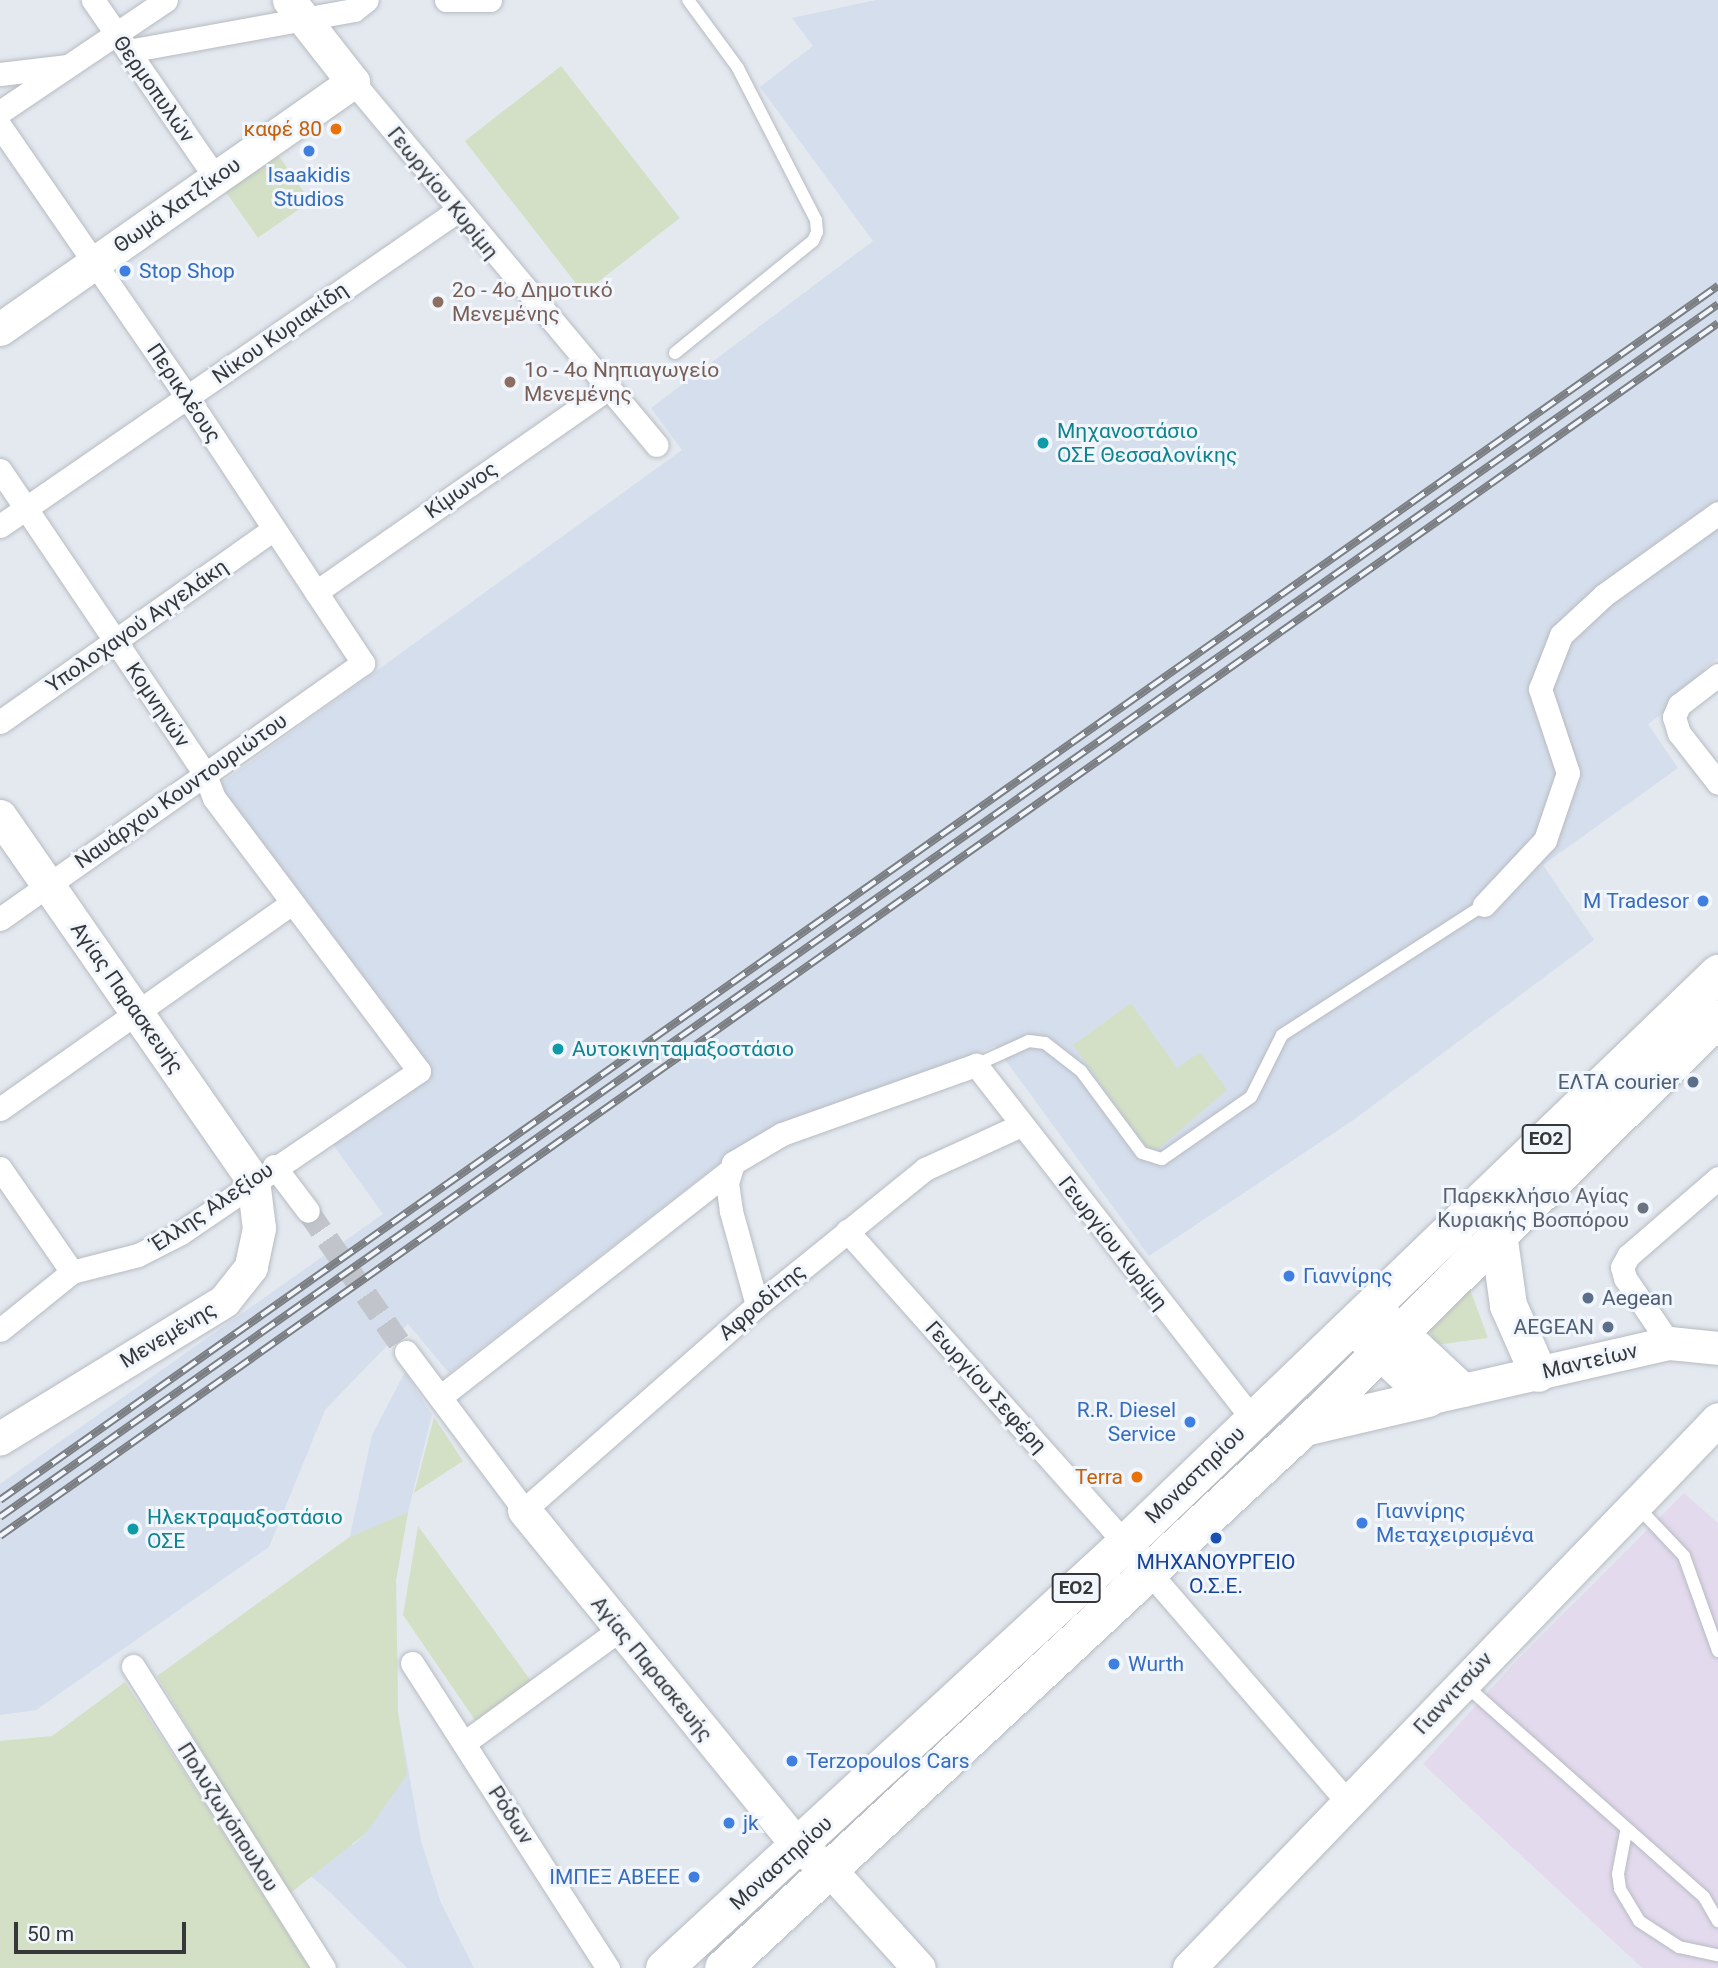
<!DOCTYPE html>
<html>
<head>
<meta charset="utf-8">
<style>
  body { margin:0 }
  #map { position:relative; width:1718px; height:1968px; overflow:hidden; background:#e4e9f0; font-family:Roboto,sans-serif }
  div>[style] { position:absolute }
  .built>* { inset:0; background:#d5deec }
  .industrial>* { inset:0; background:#e4daee }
  .green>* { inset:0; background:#d4e0c6; transform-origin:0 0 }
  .street-tunnel>* { height:23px; margin-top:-11.5px; transform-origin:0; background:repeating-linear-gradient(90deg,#c1c5cb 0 23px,transparent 0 34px) }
  .roads { filter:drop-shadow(0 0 2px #b7bbc2) drop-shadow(0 0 2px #b7bbc2) }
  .lane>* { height:12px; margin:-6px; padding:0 6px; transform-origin:6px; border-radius:6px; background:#fff }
  .street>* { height:23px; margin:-11.5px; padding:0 11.5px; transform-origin:11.5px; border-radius:11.5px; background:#fff }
  .secondary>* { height:33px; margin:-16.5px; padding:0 16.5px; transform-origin:16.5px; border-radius:16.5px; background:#fff }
  .primary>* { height:37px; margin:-18.5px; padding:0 18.5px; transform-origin:18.5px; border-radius:18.5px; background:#fff }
  .rail>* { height:8px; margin-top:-4px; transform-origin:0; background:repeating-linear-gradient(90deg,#f1f6fd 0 16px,#7b7e82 0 32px); box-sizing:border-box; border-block:2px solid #7b7e82 }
  .dots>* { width:19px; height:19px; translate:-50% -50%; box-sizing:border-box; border:4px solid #f1f6fd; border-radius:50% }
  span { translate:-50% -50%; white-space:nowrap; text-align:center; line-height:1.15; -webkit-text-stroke:6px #f1f6fd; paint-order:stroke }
  .shield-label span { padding:2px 5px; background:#f1f6fd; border:2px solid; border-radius:5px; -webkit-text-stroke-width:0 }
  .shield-label { font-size:19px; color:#353739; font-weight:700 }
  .street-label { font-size:21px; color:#353739 }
  .food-label { font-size:21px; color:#c56008 }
  .right { translate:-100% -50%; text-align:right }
  .shop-label { font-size:21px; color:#366cbe }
  .left { translate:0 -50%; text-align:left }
  .education-label { font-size:21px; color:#785e54 }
  .culture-label { font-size:21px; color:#0d838f }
  .service-label { font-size:21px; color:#4e5e75 }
  .worship-label { font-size:21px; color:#5b616d }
  .transit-label { font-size:21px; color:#164399 }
  .scale { position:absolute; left:14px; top:1922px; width:172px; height:32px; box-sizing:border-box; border:4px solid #353739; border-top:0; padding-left:9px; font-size:21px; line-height:24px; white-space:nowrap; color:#353739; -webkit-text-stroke:5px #f1f6fd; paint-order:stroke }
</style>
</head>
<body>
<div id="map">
  <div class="built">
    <div style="clip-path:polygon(876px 0,1718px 0,1718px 658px,1704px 668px,1711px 679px,1648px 724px,1678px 768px,1543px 865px,1594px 940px,1352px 1121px,1149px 1256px,995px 1046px,742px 1146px,449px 1373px,408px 1324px,325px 1410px,269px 1547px,36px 1710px,0 1715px,0 1484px,383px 1214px,329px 1139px,427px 1070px,217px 786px,682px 450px,651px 408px,873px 241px,760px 87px,813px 46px,792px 18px)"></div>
    <div style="clip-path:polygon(405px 1372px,432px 1415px,408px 1512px,396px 1580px,398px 1712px,421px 1841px,441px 1903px,474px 1968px,407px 1968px,330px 1892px,279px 1850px,308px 1806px,353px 1845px,364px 1835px,351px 1786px,342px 1572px,372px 1435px)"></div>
  </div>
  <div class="industrial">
    <div style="clip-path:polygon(1684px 1493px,1718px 1523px,1718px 1968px,1642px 1968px,1423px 1764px,1514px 1663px)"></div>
  </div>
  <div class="green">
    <div style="left:561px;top:66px;width:193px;height:122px;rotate:52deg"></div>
    <div style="left:276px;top:152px;width:60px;height:64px;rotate:55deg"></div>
    <div style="clip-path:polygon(1131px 1003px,1177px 1068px,1200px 1052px,1227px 1090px,1158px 1149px,1147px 1148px,1073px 1045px)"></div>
    <div style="clip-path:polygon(1468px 1284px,1488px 1338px,1436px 1345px,1428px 1327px)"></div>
    <div style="clip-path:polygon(434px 1417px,463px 1461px,414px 1493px)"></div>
    <div style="clip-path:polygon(408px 1512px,396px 1580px,398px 1712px,407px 1775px,365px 1834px,288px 1895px,157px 1676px,348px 1538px)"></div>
    <div style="clip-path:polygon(418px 1526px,534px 1685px,479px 1726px,403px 1615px)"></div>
    <div style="clip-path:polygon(125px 1682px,227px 1838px,310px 1968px,0 1968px,0 1741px,52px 1736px)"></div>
  </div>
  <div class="street-tunnel">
    <div style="left:308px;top:1211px;width:172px;rotate:55.2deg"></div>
  </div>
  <div class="roads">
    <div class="lane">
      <div style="left:675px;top:353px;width:178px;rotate:-39.1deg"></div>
      <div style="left:813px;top:241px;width:10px;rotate:-66deg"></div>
      <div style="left:817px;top:232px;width:12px;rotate:-95deg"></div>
      <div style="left:816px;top:220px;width:171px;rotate:-117.2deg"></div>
      <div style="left:738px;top:68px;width:84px;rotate:-126.3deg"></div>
      <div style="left:976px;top:1065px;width:58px;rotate:-24.4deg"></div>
      <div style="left:1029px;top:1041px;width:16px;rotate:7deg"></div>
      <div style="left:1045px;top:1043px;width:46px;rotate:37.9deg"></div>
      <div style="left:1081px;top:1071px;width:102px;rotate:53.4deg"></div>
      <div style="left:1142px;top:1153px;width:21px;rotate:17deg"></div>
      <div style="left:1162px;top:1159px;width:108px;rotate:-34.9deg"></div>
      <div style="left:1251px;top:1097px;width:69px;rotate:-63.4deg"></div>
      <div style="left:1282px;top:1035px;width:240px;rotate:-32.8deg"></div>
      <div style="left:1636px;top:1505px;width:70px;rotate:46.7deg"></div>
      <div style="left:1684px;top:1556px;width:101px;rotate:70.3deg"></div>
      <div style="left:1463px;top:1683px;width:322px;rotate:41.6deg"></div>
      <div style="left:1704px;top:1897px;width:28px;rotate:60deg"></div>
      <div style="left:1626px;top:1832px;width:43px;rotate:100.8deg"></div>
      <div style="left:1618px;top:1874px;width:15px;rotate:82deg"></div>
      <div style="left:1620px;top:1889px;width:37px;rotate:59deg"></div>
      <div style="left:1639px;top:1921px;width:48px;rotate:33deg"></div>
      <div style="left:1679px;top:1947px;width:40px;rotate:12deg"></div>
    </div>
    <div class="street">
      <div style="left:93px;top:0;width:216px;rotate:55.4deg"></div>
      <div style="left:446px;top:0;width:44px"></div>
      <div style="left:128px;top:51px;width:230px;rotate:-10.3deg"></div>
      <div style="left:354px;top:10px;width:16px;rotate:-38deg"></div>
      <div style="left:0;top:74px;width:66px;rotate:-6.9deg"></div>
      <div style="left:353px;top:82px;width:473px;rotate:50.1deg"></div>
      <div style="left:0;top:112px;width:200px;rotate:-34deg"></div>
      <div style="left:0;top:126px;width:329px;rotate:55.4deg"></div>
      <div style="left:187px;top:397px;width:319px;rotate:56.5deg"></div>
      <div style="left:363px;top:663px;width:444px;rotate:144.8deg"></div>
      <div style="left:0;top:470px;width:364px;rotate:56deg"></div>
      <div style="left:204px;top:772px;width:28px;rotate:69deg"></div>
      <div style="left:214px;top:798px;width:341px;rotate:53.1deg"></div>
      <div style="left:419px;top:1071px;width:288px;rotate:145.8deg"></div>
      <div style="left:181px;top:1233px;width:48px;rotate:152.9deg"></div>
      <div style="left:138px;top:1255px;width:68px;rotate:165.6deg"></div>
      <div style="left:72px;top:1272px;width:92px;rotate:141.1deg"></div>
      <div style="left:0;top:526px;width:555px;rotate:-34.58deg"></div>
      <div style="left:316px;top:592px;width:355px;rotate:-34.9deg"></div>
      <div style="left:1718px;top:675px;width:49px;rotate:142.4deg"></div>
      <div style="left:1679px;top:705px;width:13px;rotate:113deg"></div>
      <div style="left:1674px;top:717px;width:17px;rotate:73deg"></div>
      <div style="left:1679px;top:733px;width:63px;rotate:52deg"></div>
      <div style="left:0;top:722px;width:335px;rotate:-35.2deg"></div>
      <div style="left:1484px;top:905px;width:89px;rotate:-46.8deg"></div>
      <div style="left:1545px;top:840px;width:71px;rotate:-71.1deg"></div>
      <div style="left:1568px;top:773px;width:89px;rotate:-108.4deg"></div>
      <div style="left:1540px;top:689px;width:58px;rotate:-68.7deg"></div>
      <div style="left:1561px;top:635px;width:59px;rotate:-42.9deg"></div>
      <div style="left:1604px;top:595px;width:140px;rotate:-35.7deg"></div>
      <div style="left:0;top:1109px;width:357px;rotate:-35.2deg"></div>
      <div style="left:274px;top:1166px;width:56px;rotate:52.9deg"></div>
      <div style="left:0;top:1168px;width:126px;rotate:55.3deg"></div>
      <div style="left:847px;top:1231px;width:418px;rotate:48.3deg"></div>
      <div style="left:757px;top:1305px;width:98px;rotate:-105.5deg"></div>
      <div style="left:731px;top:1211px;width:28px;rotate:-98deg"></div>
      <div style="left:727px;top:1183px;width:21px;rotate:-73deg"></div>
      <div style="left:733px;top:1163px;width:57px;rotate:-30.6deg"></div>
      <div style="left:782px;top:1134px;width:206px;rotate:-19.6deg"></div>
      <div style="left:976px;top:1065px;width:450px;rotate:52deg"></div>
      <div style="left:1669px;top:1343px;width:78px;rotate:-124.1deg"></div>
      <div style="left:1625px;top:1278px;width:11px;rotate:-105deg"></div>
      <div style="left:1622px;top:1267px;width:13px;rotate:-61deg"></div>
      <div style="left:1628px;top:1256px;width:119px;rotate:-40.9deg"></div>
      <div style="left:406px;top:1352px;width:197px;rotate:53.2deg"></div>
      <div style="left:524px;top:1510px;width:310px;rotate:-41.3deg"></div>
      <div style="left:757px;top:1305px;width:216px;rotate:-39deg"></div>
      <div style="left:925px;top:1169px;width:106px;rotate:-24.6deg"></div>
      <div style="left:440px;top:1397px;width:365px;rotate:-38deg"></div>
      <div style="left:1149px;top:1572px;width:306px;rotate:49.2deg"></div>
      <div style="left:412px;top:1663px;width:363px;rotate:57.3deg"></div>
      <div style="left:133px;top:1666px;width:357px;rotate:57.7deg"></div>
      <div style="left:464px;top:1743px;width:192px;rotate:-36.1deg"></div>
    </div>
    <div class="secondary">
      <div style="left:0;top:329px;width:431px;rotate:-35deg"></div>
      <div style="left:353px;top:82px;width:104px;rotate:-128deg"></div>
      <div style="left:0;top:816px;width:443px;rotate:55.2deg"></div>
      <div style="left:253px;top:1180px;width:48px;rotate:82.9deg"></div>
      <div style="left:259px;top:1228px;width:40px;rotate:102deg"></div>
      <div style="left:251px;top:1267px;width:43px;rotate:128.5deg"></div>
      <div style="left:224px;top:1301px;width:263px;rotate:148.5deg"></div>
      <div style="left:1373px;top:1306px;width:123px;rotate:43deg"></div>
      <div style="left:1360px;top:1335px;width:93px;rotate:42.8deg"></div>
      <div style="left:1428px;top:1398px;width:247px;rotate:-12.9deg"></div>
      <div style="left:1669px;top:1343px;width:49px;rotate:5.8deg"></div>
      <div style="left:524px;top:1510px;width:435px;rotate:50.8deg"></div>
      <div style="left:799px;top:1847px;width:39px;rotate:37deg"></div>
      <div style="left:830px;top:1870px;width:132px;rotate:47.8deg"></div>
      <div style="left:1189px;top:1968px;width:762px;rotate:-46.06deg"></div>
    </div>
    <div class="primary">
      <div style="left:1498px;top:1233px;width:73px;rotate:82.1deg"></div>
      <div style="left:1508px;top:1305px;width:74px;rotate:66.2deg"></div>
      <div style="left:1304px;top:1427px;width:127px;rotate:-13.2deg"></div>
      <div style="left:664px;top:1968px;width:627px;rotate:-42.67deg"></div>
      <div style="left:1125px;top:1543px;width:823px;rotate:-43.87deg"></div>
      <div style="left:723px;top:1968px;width:794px;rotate:-42.96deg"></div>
      <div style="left:1304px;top:1427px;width:582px;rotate:-44.65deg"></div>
    </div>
  </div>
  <div class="rail">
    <div style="left:0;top:1500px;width:2104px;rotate:-35.25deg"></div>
    <div style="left:0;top:1517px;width:2103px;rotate:-35.22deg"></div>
    <div style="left:0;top:1536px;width:2103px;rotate:-35.22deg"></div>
  </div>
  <div class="dots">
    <div style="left:336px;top:129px;background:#e8710a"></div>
    <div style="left:309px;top:151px;background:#3f7fe0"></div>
    <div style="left:125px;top:271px;background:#3f7fe0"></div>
    <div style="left:438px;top:302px;background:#8d6e63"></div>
    <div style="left:510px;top:382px;background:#8d6e63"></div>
    <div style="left:1043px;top:443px;background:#0f9aa8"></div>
    <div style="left:1703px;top:901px;background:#3f7fe0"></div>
    <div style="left:558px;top:1049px;background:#0f9aa8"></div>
    <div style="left:1693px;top:1082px;background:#5c6f8a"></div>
    <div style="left:1643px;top:1208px;background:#6b7280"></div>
    <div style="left:1289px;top:1276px;background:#3f7fe0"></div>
    <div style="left:1588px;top:1298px;background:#5c6f8a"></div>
    <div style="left:1608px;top:1327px;background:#5c6f8a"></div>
    <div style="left:1190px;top:1422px;background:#3f7fe0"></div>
    <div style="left:1137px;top:1477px;background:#e8710a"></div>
    <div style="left:1362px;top:1523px;background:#3f7fe0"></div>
    <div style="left:133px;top:1529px;background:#0f9aa8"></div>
    <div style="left:1216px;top:1538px;background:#1a4fb4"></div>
    <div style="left:1114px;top:1664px;background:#3f7fe0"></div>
    <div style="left:792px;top:1761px;background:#3f7fe0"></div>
    <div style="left:729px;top:1823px;background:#3f7fe0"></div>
    <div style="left:694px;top:1877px;background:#3f7fe0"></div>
  </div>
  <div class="shield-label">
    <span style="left:1546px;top:1139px">ΕΟ2</span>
    <span style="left:1076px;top:1588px">ΕΟ2</span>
  </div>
  <div class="street-label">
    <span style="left:154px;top:89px;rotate:55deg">Θερμοπυλών</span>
    <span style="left:443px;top:193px;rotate:51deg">Γεωργίου Κυρίμη</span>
    <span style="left:177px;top:205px;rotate:-35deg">Θωμά Χατζίκου</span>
    <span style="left:280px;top:333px;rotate:-35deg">Νίκου Κυριακίδη</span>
    <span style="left:184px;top:393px;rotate:56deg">Περικλέους</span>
    <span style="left:461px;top:490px;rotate:-35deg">Κίμωνος</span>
    <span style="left:137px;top:626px;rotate:-35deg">Υπολοχαγού Αγγελάκη</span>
    <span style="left:158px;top:705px;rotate:56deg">Κομνηνών</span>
    <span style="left:181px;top:791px;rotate:-35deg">Ναυάρχου Κουντουριώτου</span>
    <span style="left:127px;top:998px;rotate:55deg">Αγίας Παρασκευής</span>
    <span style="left:212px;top:1207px;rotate:-34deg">Έλλης Αλεξίου</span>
    <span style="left:1113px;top:1243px;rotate:52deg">Γεωργίου Κυρίμη</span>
    <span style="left:762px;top:1302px;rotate:-40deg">Αφροδίτης</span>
    <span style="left:168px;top:1335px;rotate:-31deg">Μενεμένης</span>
    <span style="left:1590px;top:1361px;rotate:-13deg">Μαντείων</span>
    <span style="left:986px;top:1387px;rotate:48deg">Γεωργίου Σεφέρη</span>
    <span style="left:1195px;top:1475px;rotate:-44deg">Μοναστηρίου</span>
    <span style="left:652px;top:1669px;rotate:51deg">Αγίας Παρασκευής</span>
    <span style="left:1453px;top:1693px;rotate:-47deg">Γιαννιτσών</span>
    <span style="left:511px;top:1815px;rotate:57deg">Ρόδων</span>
    <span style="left:228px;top:1817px;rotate:58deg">Πολυζωγόπουλου</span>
    <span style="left:781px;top:1863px;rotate:-42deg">Μοναστηρίου</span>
  </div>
  <div class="food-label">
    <span class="right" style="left:322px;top:129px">καφέ 80</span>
    <span class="right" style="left:1123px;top:1477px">Terra</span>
  </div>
  <div class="shop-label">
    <span style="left:309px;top:187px">Isaakidis<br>Studios</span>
    <span class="left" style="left:139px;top:271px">Stop Shop</span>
    <span class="right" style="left:1689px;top:901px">M Tradesor</span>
    <span class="left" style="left:1303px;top:1276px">Γιαννίρης</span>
    <span class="right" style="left:1176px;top:1422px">R.R. Diesel<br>Service</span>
    <span class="left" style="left:1376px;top:1523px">Γιαννίρης<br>Μεταχειρισμένα</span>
    <span class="left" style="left:1128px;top:1664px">Wurth</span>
    <span class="left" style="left:806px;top:1761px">Terzopoulos Cars</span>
    <span class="left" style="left:743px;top:1823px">jk</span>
    <span class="right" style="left:680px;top:1877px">ΙΜΠΕΞ ΑΒΕΕΕ</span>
  </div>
  <div class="education-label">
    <span class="left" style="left:452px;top:302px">2o - 4o Δημοτικό<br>Μενεμένης</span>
    <span class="left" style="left:524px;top:382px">1o - 4o Νηπιαγωγείο<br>Μενεμένης</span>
  </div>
  <div class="culture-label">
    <span class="left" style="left:1057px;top:443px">Μηχανοστάσιο<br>ΟΣΕ Θεσσαλονίκης</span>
    <span class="left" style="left:572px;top:1049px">Αυτοκινηταμαξοστάσιο</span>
    <span class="left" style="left:147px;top:1529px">Ηλεκτραμαξοστάσιο<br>ΟΣΕ</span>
  </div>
  <div class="service-label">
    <span class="right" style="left:1679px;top:1082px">ΕΛΤΑ courier</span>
    <span class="left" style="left:1602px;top:1298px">Aegean</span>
    <span class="right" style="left:1594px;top:1327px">AEGEAN</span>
  </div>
  <div class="worship-label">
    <span class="right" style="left:1629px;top:1208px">Παρεκκλήσιο Αγίας<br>Κυριακής Βοσπόρου</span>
  </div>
  <div class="transit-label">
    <span style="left:1216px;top:1574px">ΜΗΧΑΝΟΥΡΓΕΙΟ<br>Ο.Σ.Ε.</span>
  </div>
  <div class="scale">50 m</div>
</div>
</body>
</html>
